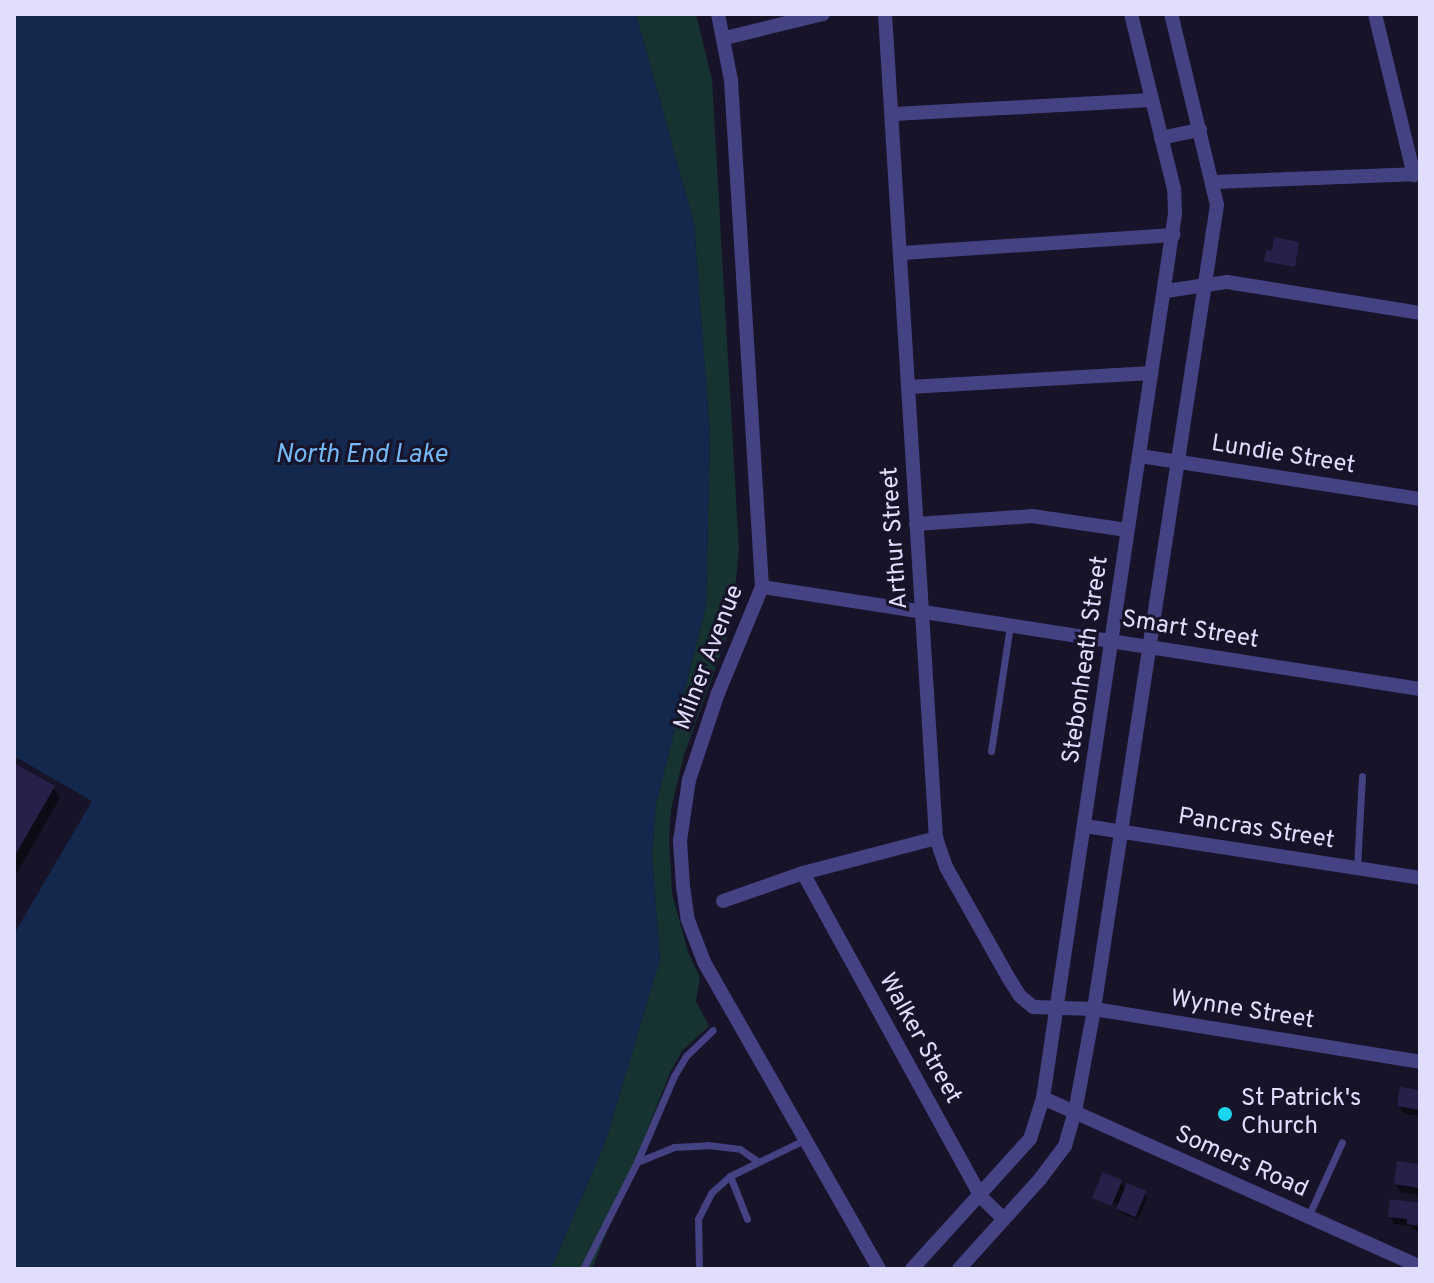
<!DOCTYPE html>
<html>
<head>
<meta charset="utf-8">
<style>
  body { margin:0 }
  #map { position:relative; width:1434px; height:1283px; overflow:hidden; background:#171329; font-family:Overpass,sans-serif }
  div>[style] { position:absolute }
  .green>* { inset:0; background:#163332 }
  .water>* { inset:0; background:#13284c }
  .shadow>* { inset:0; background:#0007 }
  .building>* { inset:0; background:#292049; transform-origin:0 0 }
  .lane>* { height:7px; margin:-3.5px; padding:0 3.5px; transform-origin:3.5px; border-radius:3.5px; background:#454284 }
  .street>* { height:14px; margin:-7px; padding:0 7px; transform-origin:7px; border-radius:7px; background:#454284 }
  .dots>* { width:22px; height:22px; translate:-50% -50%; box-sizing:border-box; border:4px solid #171329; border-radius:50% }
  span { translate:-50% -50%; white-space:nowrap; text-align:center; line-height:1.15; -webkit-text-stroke:6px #171329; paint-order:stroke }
  .street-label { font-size:24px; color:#e1ddfc }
  .poi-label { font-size:24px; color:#e1ddfc }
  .left { translate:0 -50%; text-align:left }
  .water-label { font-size:26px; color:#74b7f4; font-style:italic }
  .frame { position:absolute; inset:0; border:16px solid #e1ddfc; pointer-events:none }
</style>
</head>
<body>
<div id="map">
  <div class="green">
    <div style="clip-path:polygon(636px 14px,696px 14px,712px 80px,739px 550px,731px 626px,684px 755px,671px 809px,669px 839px,672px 893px,688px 952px,700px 978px,696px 1001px,709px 1026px,682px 1051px,670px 1073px,592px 1269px,551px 1269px,606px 1140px,660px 959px,652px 855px,656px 804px,706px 606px,710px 435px,694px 224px)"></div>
  </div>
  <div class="water">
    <div style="clip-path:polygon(14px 14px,636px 14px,694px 224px,710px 435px,706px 605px,656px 804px,652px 855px,660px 959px,606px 1140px,551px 1269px,14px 1269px,14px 934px,92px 801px,14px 756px)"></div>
  </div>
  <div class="shadow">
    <div style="clip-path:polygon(14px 765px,53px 787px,60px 798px,14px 878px)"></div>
    <div style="clip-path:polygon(1420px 1092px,1420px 1116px,1404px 1114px,1399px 1106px)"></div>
    <div style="clip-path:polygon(1420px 1167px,1420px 1195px,1400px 1192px,1396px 1184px)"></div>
    <div style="clip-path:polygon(1121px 1182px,1126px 1191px,1144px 1193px,1147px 1198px,1138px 1220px,1121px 1213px,1116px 1204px,1096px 1197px)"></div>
    <div style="clip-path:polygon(1420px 1205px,1420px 1234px,1410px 1226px,1394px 1224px,1390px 1216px)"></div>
  </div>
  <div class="building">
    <div style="clip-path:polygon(1274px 237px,1299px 242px,1295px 267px,1264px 261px,1266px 250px,1272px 251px)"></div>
    <div style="clip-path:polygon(14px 763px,55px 786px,14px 857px)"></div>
    <div style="clip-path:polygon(1400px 1087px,1420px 1090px,1420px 1110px,1397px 1106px)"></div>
    <div style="clip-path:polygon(1397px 1161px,1420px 1164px,1420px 1188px,1394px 1184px)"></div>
    <div style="left:1103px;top:1172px;width:21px;height:28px;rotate:23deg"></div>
    <div style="left:1127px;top:1183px;width:21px;height:28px;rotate:23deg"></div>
    <div style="clip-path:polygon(1390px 1199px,1420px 1203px,1420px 1226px,1407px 1224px,1407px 1219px,1388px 1217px)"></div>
  </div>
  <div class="lane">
    <div style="left:991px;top:751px;width:126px;rotate:-81.4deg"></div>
    <div style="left:1357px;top:868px;width:92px;rotate:-86.9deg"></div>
    <div style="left:637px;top:1162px;width:40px;rotate:-22deg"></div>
    <div style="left:674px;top:1147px;width:34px;rotate:-3deg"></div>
    <div style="left:708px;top:1145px;width:32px;rotate:7deg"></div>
    <div style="left:740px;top:1149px;width:21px;rotate:35deg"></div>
    <div style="left:730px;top:1176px;width:46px;rotate:68.4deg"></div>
    <div style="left:1308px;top:1217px;width:82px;rotate:-65.6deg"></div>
    <div style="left:583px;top:1269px;width:120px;rotate:-63.2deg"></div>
    <div style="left:637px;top:1162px;width:94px;rotate:-66.7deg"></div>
    <div style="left:674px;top:1076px;width:23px;rotate:-59deg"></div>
    <div style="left:686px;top:1056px;width:37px;rotate:-44deg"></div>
    <div style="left:699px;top:1269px;width:50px;rotate:-91.1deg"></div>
    <div style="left:698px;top:1219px;width:29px;rotate:-63deg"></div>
    <div style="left:711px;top:1193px;width:25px;rotate:-42deg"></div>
    <div style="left:730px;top:1176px;width:82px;rotate:-25.9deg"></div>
  </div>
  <div class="street">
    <div style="left:718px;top:14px;width:67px;rotate:78.9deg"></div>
    <div style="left:731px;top:80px;width:508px;rotate:86.5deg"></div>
    <div style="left:762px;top:587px;width:115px;rotate:112.5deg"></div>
    <div style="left:718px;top:693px;width:92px;rotate:108.4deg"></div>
    <div style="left:689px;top:780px;width:62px;rotate:98.4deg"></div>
    <div style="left:680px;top:841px;width:45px;rotate:86.2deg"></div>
    <div style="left:683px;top:886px;width:34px;rotate:82deg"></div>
    <div style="left:688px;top:920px;width:45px;rotate:69.1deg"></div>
    <div style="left:704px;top:962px;width:353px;rotate:60.3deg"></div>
    <div style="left:885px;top:14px;width:826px;rotate:86.46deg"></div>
    <div style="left:936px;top:838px;width:31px;rotate:71deg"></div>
    <div style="left:946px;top:867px;width:126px;rotate:60.6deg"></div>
    <div style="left:1008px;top:977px;width:22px;rotate:58deg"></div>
    <div style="left:1020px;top:996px;width:17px;rotate:40deg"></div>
    <div style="left:1033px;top:1007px;width:61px;rotate:1.9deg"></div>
    <div style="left:1094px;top:1009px;width:330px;rotate:9.2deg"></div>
    <div style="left:1375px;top:14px;width:166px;rotate:76.4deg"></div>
    <div style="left:725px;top:38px;width:101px;rotate:-13.8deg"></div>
    <div style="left:894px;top:114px;width:258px;rotate:-3.1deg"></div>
    <div style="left:1161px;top:138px;width:40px;rotate:-12deg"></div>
    <div style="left:1214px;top:182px;width:206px;rotate:-2.2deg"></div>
    <div style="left:902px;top:253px;width:272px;rotate:-3.8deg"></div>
    <div style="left:1166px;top:291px;width:62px;rotate:-8.4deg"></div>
    <div style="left:1227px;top:282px;width:195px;rotate:9.1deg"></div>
    <div style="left:909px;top:387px;width:243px;rotate:-3.3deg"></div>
    <div style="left:1140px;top:456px;width:283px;rotate:8.7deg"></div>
    <div style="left:916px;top:524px;width:116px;rotate:-3.9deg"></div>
    <div style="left:1032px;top:516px;width:96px;rotate:8.4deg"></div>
    <div style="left:762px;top:587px;width:666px;rotate:8.81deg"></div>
    <div style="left:1085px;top:826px;width:339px;rotate:8.8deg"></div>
    <div style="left:803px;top:873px;width:370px;rotate:61.2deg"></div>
    <div style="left:981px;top:1197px;width:32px;rotate:44deg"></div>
    <div style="left:723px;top:901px;width:85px;rotate:-19.3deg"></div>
    <div style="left:803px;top:873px;width:138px;rotate:-14.7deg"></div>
    <div style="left:1043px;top:1098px;width:413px;rotate:24.1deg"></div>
    <div style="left:912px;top:1269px;width:176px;rotate:-47.8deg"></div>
    <div style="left:1030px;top:1139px;width:43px;rotate:-72.4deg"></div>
    <div style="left:1043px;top:1098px;width:894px;rotate:-81.51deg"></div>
    <div style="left:1175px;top:214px;width:25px;rotate:-92deg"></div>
    <div style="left:1174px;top:189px;width:180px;rotate:-103.8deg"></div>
    <div style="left:959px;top:1269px;width:121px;rotate:-48deg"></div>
    <div style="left:1040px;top:1179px;width:41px;rotate:-52.9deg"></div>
    <div style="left:1065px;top:1146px;width:35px;rotate:-74deg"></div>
    <div style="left:1075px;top:1112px;width:105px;rotate:-79.5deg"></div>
    <div style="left:1094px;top:1009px;width:813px;rotate:-81.3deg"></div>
    <div style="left:1217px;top:205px;width:196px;rotate:-103.5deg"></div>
  </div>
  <div class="dots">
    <div style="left:1225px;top:1114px;background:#19d5ed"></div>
  </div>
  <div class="street-label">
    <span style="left:1283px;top:456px;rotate:9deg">Lundie Street</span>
    <span style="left:896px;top:538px;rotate:-94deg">Arthur Street</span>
    <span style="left:1190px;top:631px;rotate:9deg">Smart Street</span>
    <span style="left:710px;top:658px;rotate:-69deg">Milner Avenue</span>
    <span style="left:1087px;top:660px;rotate:-82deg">Stebonheath Street</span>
    <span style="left:1256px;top:830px;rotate:9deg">Pancras Street</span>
    <span style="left:1242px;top:1011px;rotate:9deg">Wynne Street</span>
    <span style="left:919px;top:1039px;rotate:61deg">Walker Street</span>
    <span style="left:1241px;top:1163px;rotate:24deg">Somers Road</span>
  </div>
  <div class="poi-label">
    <span class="left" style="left:1241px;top:1114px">St Patrick's<br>Church</span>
  </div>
  <div class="water-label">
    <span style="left:361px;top:456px">North End Lake</span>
  </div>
  <div class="frame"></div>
</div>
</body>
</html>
